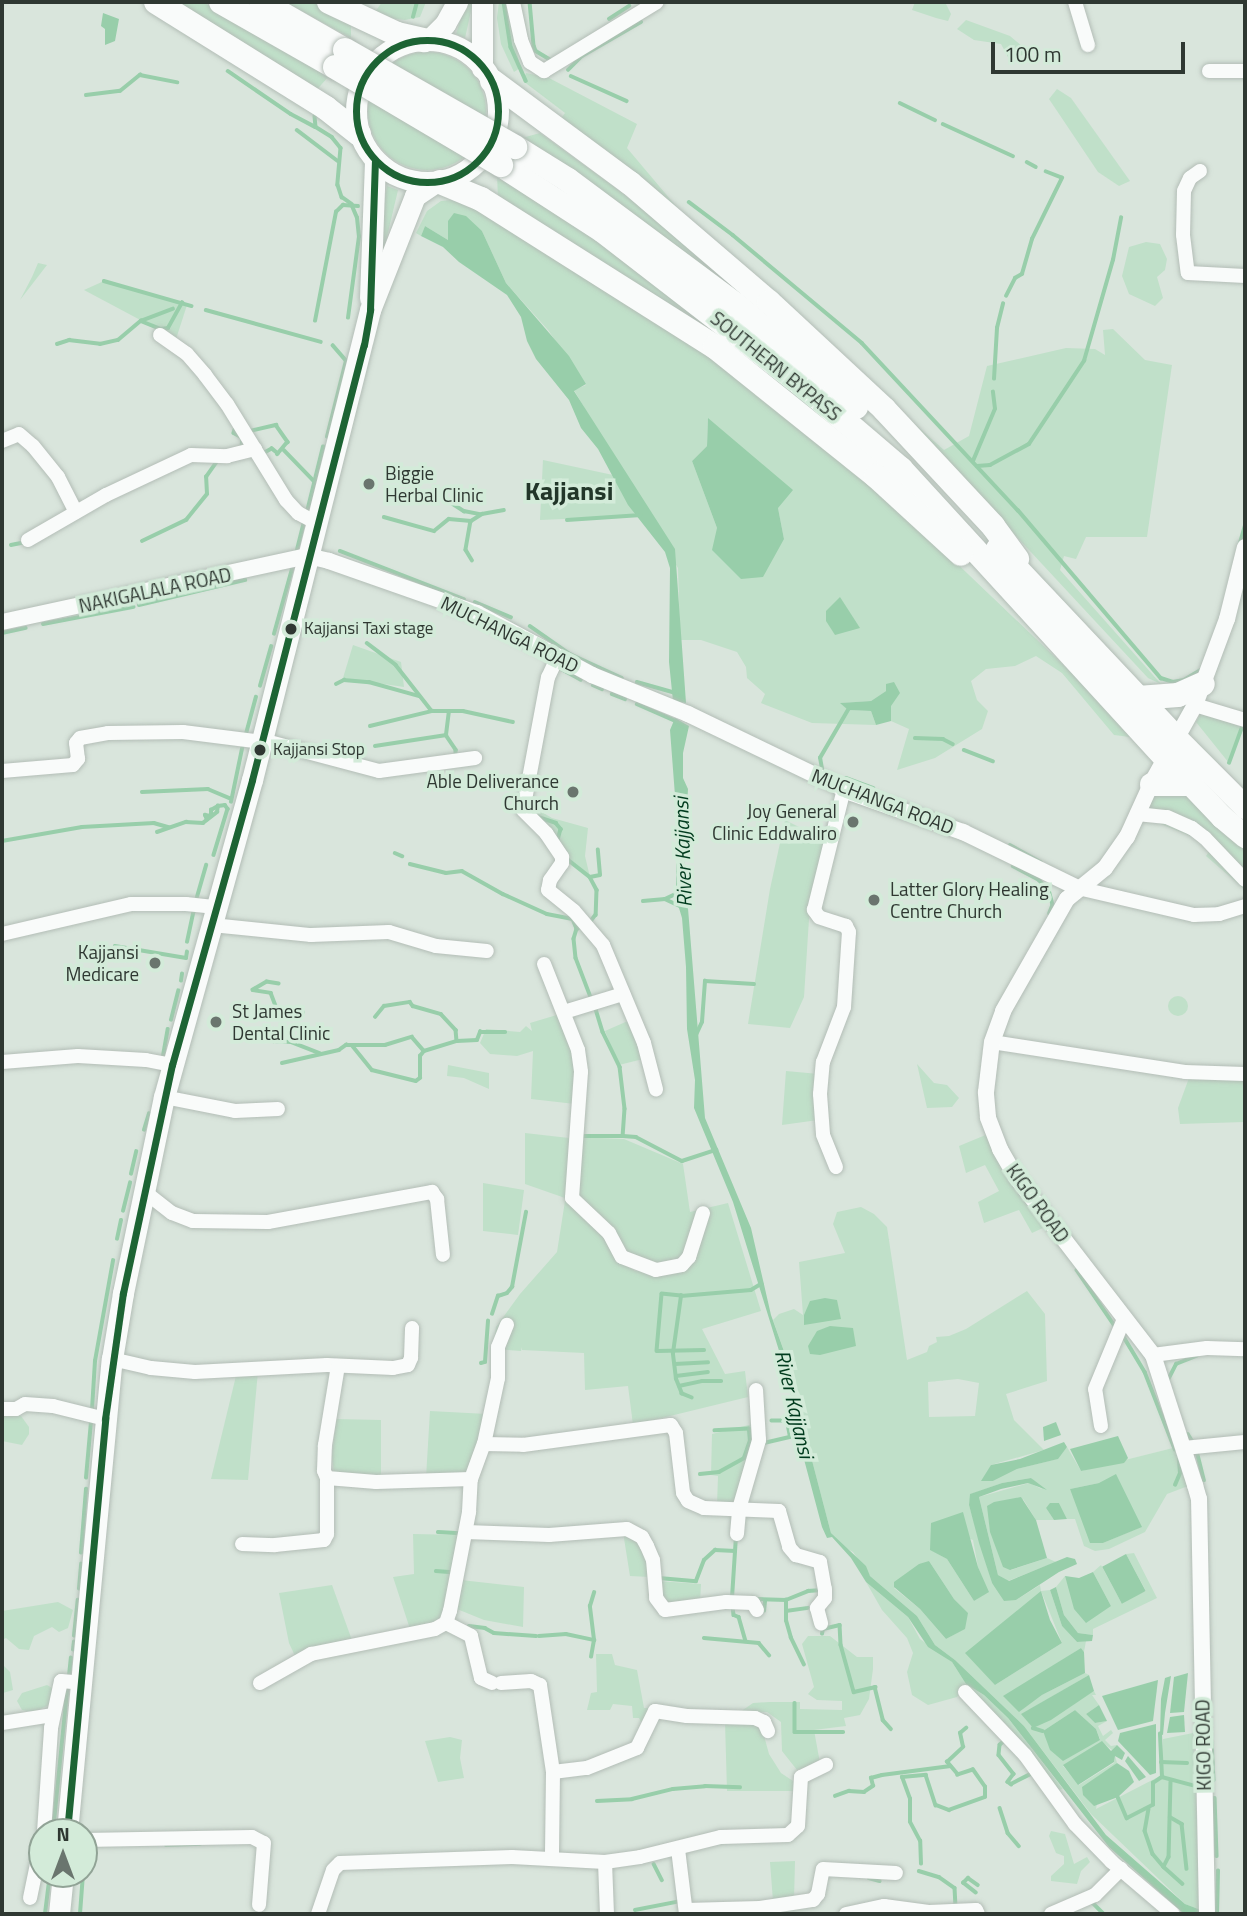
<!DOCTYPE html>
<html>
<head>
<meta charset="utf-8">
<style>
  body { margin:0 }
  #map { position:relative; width:1247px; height:1916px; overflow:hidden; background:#d9e5dc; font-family:"Titillium Web",sans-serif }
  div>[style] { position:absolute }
  .green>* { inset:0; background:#c0e0c9 }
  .round { border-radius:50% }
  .water>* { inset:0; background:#98ceaa; transform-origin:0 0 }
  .stream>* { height:3.5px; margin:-1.75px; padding:0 1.75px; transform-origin:1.75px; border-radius:1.75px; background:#98ceaa }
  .roads { filter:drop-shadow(0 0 2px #b3bdb6) drop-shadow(0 0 2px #b3bdb6) }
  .minor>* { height:14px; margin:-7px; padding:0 7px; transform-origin:7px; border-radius:7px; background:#f9fbfa }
  .tertiary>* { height:16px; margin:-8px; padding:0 8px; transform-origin:8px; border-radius:8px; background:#f9fbfa }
  .primary>* { height:21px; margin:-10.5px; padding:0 10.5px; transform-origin:10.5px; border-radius:10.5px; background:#f9fbfa }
  .primary>.ring { margin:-10.5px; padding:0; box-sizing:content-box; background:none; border:21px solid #f9fbfa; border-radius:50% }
  .trunk>* { height:23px; margin:-11.5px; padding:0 11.5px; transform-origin:11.5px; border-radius:11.5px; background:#f9fbfa }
  .motorway>* { height:24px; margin:-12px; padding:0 12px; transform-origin:12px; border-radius:12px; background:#f9fbfa }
  .bridges { filter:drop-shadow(0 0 2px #b3bdb6) drop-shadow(0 0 2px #b3bdb6) }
  .motorway-bridge>* { height:24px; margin:-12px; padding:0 12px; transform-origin:12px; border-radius:12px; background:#f9fbfa }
  .bus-1>* { height:7px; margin:-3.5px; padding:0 3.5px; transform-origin:3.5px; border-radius:3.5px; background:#1d6434 }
  .bus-1>.ring { margin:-3.5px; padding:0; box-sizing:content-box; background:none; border:7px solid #1d6434; border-radius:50% }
  .dots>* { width:19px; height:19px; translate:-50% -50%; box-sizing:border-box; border:4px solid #d3ebd9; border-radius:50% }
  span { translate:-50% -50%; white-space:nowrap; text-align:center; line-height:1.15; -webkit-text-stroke:7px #d3ebd9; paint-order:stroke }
  .bus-label { font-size:17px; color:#2f3832 }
  .left { translate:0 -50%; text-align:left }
  .street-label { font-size:19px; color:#2f3832 }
  .poi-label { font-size:19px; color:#2f3832 }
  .right { translate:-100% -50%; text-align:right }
  .water-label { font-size:21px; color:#003b1d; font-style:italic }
  .district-label { font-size:26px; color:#223629; font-weight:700 }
  .frame { position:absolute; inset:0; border:4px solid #2f3832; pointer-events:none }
  .north { position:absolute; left:28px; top:1818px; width:70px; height:70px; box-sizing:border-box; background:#d3ebd9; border:2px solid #91a396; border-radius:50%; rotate:0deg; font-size:19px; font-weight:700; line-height:28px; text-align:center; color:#2f3832 }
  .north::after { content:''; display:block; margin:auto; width:24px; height:32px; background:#6a756e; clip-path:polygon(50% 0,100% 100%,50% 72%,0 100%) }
  .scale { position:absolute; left:991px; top:42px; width:194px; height:32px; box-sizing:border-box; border:4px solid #2f3832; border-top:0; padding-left:9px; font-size:21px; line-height:24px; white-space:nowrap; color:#2f3832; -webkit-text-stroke:5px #d3ebd9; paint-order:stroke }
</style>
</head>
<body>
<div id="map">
  <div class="green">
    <div style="clip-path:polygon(166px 2px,203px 2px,329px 76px,313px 94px)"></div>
    <div style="clip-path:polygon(285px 2px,312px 2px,351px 23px,351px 38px)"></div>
    <div style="clip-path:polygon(382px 2px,426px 2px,420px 17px,405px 20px,388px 18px,375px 12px)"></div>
    <div style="clip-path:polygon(466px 2px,473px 2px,465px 38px,456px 34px)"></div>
    <div style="clip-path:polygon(499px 2px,508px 2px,520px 68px,514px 72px,501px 44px,497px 18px)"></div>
    <div style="clip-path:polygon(915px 2px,945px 2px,951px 14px,948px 21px,936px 18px,912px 10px)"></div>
    <div style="clip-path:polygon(966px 20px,1010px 36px,1023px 47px,1023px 55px,1009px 59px,1001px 44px,974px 40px,957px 29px)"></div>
    <div class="round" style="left:368px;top:52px;width:118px;height:118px"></div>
    <div style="clip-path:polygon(526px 73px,549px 78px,637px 124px,627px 148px,686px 218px,559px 121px,565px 113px,523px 81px)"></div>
    <div style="clip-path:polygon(1057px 89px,1071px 98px,1130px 181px,1119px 186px,1098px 172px,1049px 99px)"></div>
    <div style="clip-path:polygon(540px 133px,617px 189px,776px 313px,773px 317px,522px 138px)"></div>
    <div style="clip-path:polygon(497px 175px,551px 209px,639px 272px,789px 387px,787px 394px,498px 198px)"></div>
    <div style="clip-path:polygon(387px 186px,398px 190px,385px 245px,378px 242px)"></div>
    <div style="clip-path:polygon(evenodd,451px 200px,471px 205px,698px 346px,881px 491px,1077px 678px,1130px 737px,1114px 735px,1062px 673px,1036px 656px,1015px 666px,986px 669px,971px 681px,977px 700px,988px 711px,982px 729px,935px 758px,897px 770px,909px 729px,891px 721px,886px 691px,871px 701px,841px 703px,848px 710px,871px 711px,876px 725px,812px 723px,761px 703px,765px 694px,747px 678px,746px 667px,737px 652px,701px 640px,680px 640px,678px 568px,574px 390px,586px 385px,548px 330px,506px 283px,482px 231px,448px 221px,448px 240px,425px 226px,421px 236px,416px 233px,427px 211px,441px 201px,451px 200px,708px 419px,778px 508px,784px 539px,717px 528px,692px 461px,707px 446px,708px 419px)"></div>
    <div style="clip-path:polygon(1146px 242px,1160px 244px,1167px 259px,1165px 270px,1157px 277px,1163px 298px,1155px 306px,1129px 294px,1122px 276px,1129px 247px)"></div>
    <div style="clip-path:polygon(38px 263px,47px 265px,20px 300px,32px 277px)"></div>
    <div style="clip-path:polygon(104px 281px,187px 305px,176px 339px,84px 290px)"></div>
    <div style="clip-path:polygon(1113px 329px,1145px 360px,1172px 365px,1147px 537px,1086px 537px,1076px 559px,1064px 556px,1060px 570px,1161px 684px,1148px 678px,900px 411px,944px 450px,969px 436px,987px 366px,1066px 348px,1095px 349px,1105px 355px,1103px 330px)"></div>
    <div style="clip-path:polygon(543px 460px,613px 475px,636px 516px,540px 520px)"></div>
    <div style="clip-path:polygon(353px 645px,401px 662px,404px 687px,343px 678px)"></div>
    <div style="clip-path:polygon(1201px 713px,1242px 727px,1229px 763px,1196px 722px)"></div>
    <div style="clip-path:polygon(1159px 787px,1182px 790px,1245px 849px,1245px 903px,1243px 904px,1243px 888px,1206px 856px,1213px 845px,1143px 817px)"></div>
    <div style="clip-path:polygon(528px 804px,552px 818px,588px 828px,585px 856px,590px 877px,565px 860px,530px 816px)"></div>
    <div style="clip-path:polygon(785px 820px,829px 842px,809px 919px,804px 997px,790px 1028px,748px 1024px,770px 889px)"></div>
    <div class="round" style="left:1168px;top:996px;width:20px;height:20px"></div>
    <div style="clip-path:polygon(560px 1014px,575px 1054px,575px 1104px,531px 1099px,533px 1051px,517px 1056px,490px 1054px,480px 1043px,486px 1029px,520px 1032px,526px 1026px,532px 1031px,530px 1023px)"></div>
    <div style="clip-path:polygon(630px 1020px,647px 1058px,619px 1065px,605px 1031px)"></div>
    <div style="clip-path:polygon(917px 1064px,934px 1083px,947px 1085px,959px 1098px,952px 1107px,927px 1108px)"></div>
    <div style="clip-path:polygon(448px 1065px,489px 1073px,489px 1089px,464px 1078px,447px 1076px)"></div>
    <div style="clip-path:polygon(786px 1071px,819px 1074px,818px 1120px,782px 1125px)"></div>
    <div style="clip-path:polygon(1189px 1078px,1245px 1081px,1245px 1122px,1180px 1124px,1178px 1108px)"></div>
    <div style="clip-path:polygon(525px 1133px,569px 1138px,567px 1195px,565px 1198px,525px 1184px)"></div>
    <div style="clip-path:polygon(988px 1134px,1012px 1185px,1045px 1227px,1032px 1233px,1019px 1210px,984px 1223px,978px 1202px,999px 1191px,985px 1165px,966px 1173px,959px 1146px)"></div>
    <div style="clip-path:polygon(577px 1137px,624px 1139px,683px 1164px,690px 1212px,728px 1203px,761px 1311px,702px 1329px,725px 1374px,745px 1371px,748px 1397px,633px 1425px,628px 1386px,585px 1390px,584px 1353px,522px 1350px,522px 1347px,521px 1351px,493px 1349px,496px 1327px,520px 1294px,557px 1252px,565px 1201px,607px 1237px,617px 1259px,635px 1271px,665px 1273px,667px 1266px,626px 1256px,578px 1198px)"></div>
    <div style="clip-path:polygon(483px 1183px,524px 1190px,518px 1235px,483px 1231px)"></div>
    <div style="clip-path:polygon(evenodd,861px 1207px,874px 1214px,887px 1227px,907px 1360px,927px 1352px,929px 1346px,937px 1342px,936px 1337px,949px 1336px,966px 1329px,1027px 1291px,1045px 1314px,1047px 1381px,1006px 1394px,1014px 1420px,1044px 1450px,991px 1465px,993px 1481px,1017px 1469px,1057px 1459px,1067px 1447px,1081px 1471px,1177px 1447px,1188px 1486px,1167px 1494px,1145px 1532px,1109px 1549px,1095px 1551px,1084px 1546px,1075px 1519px,1067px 1519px,1059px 1503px,1046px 1508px,1054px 1520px,1036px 1520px,1023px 1499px,1011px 1570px,1047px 1558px,1056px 1562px,1008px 1581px,998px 1575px,979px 1497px,1029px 1483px,1042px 1489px,1031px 1478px,1002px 1483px,971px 1494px,969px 1505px,992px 1583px,1016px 1600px,1040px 1585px,1041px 1591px,1050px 1590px,1062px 1626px,1077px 1642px,1086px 1641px,1084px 1652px,1081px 1648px,1004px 1697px,1019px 1711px,1042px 1695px,1085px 1673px,1089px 1675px,1022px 1714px,1033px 1728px,1094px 1691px,1096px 1695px,1092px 1695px,1099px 1705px,1086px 1714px,1095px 1723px,1107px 1721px,1098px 1726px,1103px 1736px,1111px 1730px,1113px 1733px,1105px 1740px,1111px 1746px,1117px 1745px,1112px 1750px,1102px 1742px,1063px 1766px,1079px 1785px,1114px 1763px,1115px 1755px,1117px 1763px,1102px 1775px,1096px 1809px,1162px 1775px,1163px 1739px,1193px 1733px,1201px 1910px,1185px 1904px,1091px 1814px,1024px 1726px,955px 1660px,935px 1645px,917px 1616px,870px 1576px,853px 1552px,842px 1546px,831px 1533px,808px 1445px,799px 1393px,773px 1320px,779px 1314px,794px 1309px,803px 1315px,799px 1262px,845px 1253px,833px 1224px,837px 1212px,861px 1207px,958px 1379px,979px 1383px,975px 1416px,929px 1417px,928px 1382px,958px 1379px,861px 1207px,1099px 1483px,1141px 1527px,1103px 1543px,1070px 1489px,1099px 1483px,861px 1207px,931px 1523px,973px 1540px,978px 1567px,988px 1592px,974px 1601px,947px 1559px,931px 1550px,931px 1523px,861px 1207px,929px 1561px,954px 1599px,967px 1613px,964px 1629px,946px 1639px,920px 1609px,894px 1588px,929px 1561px,861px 1207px,1041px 1591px,1062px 1643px,995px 1685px,1041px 1591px,861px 1207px,1075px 1710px,1096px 1729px,1100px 1739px,1082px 1748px,1043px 1731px,1075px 1710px)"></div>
    <div style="clip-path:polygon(258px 1371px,248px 1480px,211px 1479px,236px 1376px)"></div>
    <div style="clip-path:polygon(430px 1411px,487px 1414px,468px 1471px,459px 1475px,426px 1478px)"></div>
    <div style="clip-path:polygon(11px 1412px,21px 1416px,29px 1427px,29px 1434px,22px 1445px,2px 1441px,2px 1413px)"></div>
    <div style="clip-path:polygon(336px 1419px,381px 1420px,381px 1475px,334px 1474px,332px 1456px)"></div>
    <div style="clip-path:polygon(757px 1423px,737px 1505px,717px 1505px,718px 1476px,711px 1475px,712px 1434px)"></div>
    <div style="clip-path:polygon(623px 1532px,641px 1539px,649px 1561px,650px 1577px,630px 1576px)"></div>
    <div style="clip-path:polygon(413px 1534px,462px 1535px,444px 1621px,411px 1632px,393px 1577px,414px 1574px)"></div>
    <div style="clip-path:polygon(1134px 1553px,1157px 1598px,1093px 1629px,1093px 1635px,1078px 1633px,1064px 1615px,1056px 1587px,1065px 1576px,1075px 1606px,1111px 1606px,1093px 1572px,1101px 1565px,1121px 1602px,1146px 1591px,1126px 1554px)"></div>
    <div style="clip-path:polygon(461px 1580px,524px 1587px,523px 1627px,484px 1620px,457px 1609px)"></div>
    <div style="clip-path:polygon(658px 1581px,701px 1584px,700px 1602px,665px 1604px)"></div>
    <div style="clip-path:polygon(866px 1582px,908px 1617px,920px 1639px,952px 1662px,966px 1684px,984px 1695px,1008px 1718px,1063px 1789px,1058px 1790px,962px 1689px,957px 1697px,928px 1705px,912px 1695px,907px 1672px,913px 1653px,907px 1638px,882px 1610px)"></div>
    <div style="clip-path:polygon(332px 1585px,353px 1643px,296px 1658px,289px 1643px,279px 1593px)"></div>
    <div style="clip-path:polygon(58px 1602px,73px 1610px,68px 1628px,59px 1632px,52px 1627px,34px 1636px,29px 1650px,19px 1649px,6px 1638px,2px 1640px,2px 1611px)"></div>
    <div style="clip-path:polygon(808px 1636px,830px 1636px,857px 1657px,873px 1657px,873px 1669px,869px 1699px,860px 1715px,844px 1718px,846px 1726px,814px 1730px,820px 1763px,797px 1770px,782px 1751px,781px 1722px,767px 1712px,740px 1712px,753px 1703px,769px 1702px,800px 1702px,800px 1709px,842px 1710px,842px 1701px,817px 1700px,808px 1694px,814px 1687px,802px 1644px)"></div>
    <div style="clip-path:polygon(596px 1654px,612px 1654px,615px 1665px,637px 1670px,644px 1708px,650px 1708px,641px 1722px,639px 1718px,633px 1718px,632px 1706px,613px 1704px,610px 1710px,587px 1710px,591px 1693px,597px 1692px)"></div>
    <div style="clip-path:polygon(2px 1664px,10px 1672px,13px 1690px,3px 1693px)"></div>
    <div style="clip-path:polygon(47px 1685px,57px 1691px,49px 1705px,34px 1712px,22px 1710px,17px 1701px,22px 1693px)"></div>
    <div style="clip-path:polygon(725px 1722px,753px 1722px,763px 1732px,769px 1754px,781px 1773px,796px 1783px,798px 1791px,727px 1791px)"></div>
    <div style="clip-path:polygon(450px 1737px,462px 1740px,460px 1758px,464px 1778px,438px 1782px,425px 1741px)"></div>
    <div style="clip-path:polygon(1051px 1831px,1065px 1834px,1074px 1864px,1087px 1857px,1090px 1862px,1081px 1871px,1077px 1884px,1051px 1881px,1051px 1876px,1064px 1864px,1064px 1856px,1056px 1853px,1049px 1836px)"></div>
    <div style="clip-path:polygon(795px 1861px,794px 1899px,773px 1901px,770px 1862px)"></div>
  </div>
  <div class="water">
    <div style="clip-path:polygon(103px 13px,119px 19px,115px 41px,105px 45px,105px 29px,101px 26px)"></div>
    <div style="clip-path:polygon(454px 213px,466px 216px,482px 231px,506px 283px,569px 356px,586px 384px,574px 391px,675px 549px,686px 703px,673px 701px,669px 662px,670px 568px,665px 552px,628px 505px,598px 449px,581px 428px,569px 400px,536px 359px,527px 341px,521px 317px,507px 295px,459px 262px,443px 247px,421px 236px,425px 226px,448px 240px,448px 221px)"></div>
    <div style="clip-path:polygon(708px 418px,793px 490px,778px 508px,784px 539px,763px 577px,741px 579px,712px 550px,717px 528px,692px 461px,707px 446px)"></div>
    <div style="clip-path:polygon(840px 597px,860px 628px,835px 635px,826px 621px,826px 611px)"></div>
    <div style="clip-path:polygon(894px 682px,900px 693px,891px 706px,891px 721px,876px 725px,871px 711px,848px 710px,840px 703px,871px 701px,886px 691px,886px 684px)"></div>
    <div style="clip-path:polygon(675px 718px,689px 726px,683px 753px,683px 778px,688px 789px,684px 859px,705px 1118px,751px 1228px,771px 1315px,799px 1393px,808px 1445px,831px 1533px,866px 1566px,870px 1576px,917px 1616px,935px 1645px,955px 1660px,1024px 1726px,1106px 1835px,1185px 1904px,1201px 1910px,1201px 1914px,1184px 1914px,1109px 1847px,1008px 1718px,984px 1695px,966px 1684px,952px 1662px,928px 1647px,908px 1617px,866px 1582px,851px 1558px,832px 1537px,827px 1538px,822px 1527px,797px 1433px,789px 1383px,733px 1202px,694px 1108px,695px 1080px,687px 1029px,686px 967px,682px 918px,676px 898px,677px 822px,670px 730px)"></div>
    <div style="clip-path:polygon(825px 1298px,837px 1300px,841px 1319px,804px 1325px,804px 1315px,810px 1301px)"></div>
    <div style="clip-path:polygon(830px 1326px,853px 1328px,856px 1346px,820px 1355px,810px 1354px,808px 1346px,817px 1331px)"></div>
    <div style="clip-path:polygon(1056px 1422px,1061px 1435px,1044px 1441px,1043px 1427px)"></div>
    <div style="clip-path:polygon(1118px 1436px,1128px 1458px,1124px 1463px,1081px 1471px,1070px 1449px)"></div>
    <div style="clip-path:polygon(1064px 1442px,1067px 1447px,1058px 1459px,1017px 1469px,993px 1481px,981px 1481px,991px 1465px,1020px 1459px)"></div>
    <div style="clip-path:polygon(1116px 1474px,1142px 1527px,1103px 1543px,1090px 1543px,1070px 1489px,1099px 1483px)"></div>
    <div style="clip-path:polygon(1031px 1478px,1047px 1490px,1028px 1483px,1001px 1489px,979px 1497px,998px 1575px,1009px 1581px,1067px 1557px,1075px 1559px,1077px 1564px,1059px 1572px,1016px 1600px,1004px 1601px,992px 1583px,979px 1543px,969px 1505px,970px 1494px,1002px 1483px)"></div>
    <div style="clip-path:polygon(1021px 1497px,1036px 1520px,1047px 1558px,1010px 1570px,1003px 1567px,990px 1532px,987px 1506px,994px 1502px)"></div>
    <div style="clip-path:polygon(1050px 1503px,1059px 1503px,1067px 1519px,1054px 1520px,1046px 1508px)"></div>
    <div style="clip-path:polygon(963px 1512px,978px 1567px,989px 1592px,974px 1601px,947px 1559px,930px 1550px,931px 1523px)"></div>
    <div style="left:1126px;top:1554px;width:42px;height:27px;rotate:62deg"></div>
    <div style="clip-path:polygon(929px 1561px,954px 1599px,968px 1613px,965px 1629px,946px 1639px,920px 1609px,894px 1587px,894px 1582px,919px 1564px)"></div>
    <div style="clip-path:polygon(1093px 1572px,1111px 1606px,1086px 1623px,1074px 1609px,1065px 1576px,1079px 1578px)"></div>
    <div style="clip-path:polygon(1056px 1587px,1064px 1615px,1078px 1633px,1093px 1635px,1092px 1641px,1077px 1642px,1062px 1626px,1050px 1590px)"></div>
    <div style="clip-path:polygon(1041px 1591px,1050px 1620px,1062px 1643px,995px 1685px,965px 1653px)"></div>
    <div style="clip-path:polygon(1081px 1648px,1084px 1652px,1085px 1673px,1042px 1695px,1019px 1712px,1003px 1696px)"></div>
    <div style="clip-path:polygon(1188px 1673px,1184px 1712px,1170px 1713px,1174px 1677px)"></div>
    <div style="clip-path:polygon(1089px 1675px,1094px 1691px,1051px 1720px,1033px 1728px,1021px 1714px)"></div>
    <div style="clip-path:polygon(1171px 1676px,1165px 1713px,1163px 1735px,1160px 1734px,1161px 1699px,1165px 1678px)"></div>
    <div style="clip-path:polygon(1158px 1680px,1153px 1721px,1118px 1730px,1102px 1696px)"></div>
    <div style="clip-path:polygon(1099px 1705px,1107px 1721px,1095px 1723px,1086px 1714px)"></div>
    <div style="clip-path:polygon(1075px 1710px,1096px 1729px,1100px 1740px,1063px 1761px,1050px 1750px,1043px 1731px)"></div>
    <div style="clip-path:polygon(1184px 1715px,1185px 1732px,1167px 1733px,1170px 1717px)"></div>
    <div style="clip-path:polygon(1156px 1724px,1156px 1773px,1150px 1775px,1118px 1741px,1120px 1733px)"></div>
    <div style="clip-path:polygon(1102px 1741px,1111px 1751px,1117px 1745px,1125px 1753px,1122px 1760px,1115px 1756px,1114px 1762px,1078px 1785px,1063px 1765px)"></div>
    <div style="clip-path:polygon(1128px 1756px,1146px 1777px,1139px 1781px,1125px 1761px)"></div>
    <div style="clip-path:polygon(1117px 1763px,1129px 1771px,1134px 1782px,1118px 1797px,1094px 1806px,1083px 1795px,1082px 1787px)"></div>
  </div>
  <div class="stream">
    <div style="left:504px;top:2px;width:46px;rotate:81.2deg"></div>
    <div style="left:511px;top:47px;width:37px;rotate:66deg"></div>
    <div style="left:530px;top:2px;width:44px;rotate:84.8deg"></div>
    <div style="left:534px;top:46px;width:5px;rotate:68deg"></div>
    <div style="left:536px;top:51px;width:17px;rotate:31deg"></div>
    <div style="left:413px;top:17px;width:16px;rotate:-75deg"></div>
    <div style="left:609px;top:19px;width:24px;rotate:-33deg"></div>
    <div style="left:568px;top:70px;width:20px;rotate:-45deg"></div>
    <div style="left:582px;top:56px;width:68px;rotate:-30deg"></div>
    <div style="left:228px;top:71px;width:76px;rotate:34.3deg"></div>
    <div style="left:291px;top:114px;width:27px;rotate:28deg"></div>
    <div style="left:571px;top:76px;width:61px;rotate:24.1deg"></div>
    <div style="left:86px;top:95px;width:34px;rotate:-7deg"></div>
    <div style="left:120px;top:91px;width:26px;rotate:-39deg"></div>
    <div style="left:140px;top:75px;width:38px;rotate:11deg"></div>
    <div style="left:900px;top:103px;width:39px;rotate:26deg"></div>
    <div style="left:315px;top:116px;width:11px;rotate:85deg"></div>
    <div style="left:316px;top:127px;width:19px;rotate:32deg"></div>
    <div style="left:332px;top:137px;width:14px;rotate:51deg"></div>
    <div style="left:341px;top:148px;width:37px;rotate:95deg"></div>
    <div style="left:338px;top:185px;width:13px;rotate:72deg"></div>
    <div style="left:342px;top:197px;width:12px;rotate:35deg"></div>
    <div style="left:943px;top:124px;width:77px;rotate:24.6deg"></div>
    <div style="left:297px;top:130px;width:51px;rotate:37.1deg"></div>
    <div style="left:1027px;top:162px;width:10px;rotate:29deg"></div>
    <div style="left:689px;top:202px;width:55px;rotate:36.9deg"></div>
    <div style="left:733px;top:235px;width:168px;rotate:39.9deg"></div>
    <div style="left:862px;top:343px;width:229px;rotate:47deg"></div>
    <div style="left:1018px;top:510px;width:221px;rotate:49.6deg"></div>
    <div style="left:1161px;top:678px;width:13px;rotate:18deg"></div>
    <div style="left:1173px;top:682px;width:11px;rotate:-10deg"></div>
    <div style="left:1184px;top:680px;width:21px;rotate:-31deg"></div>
    <div style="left:104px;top:281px;width:91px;rotate:15.9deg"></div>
    <div style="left:1006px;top:296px;width:20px;rotate:-63deg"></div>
    <div style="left:1015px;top:278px;width:8px;rotate:-30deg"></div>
    <div style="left:1022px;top:274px;width:36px;rotate:-74deg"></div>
    <div style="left:1032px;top:239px;width:68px;rotate:-63.8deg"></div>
    <div style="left:1062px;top:178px;width:17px;rotate:-159deg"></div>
    <div style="left:206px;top:310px;width:119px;rotate:15.5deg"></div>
    <div style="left:348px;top:318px;width:82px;rotate:-82.3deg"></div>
    <div style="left:359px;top:237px;width:19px;rotate:-96deg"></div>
    <div style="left:357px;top:218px;width:13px;rotate:-113deg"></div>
    <div style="left:141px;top:321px;width:22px;rotate:22deg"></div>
    <div style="left:161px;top:329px;width:7px;rotate:-8deg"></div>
    <div style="left:168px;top:328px;width:29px;rotate:-61deg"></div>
    <div style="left:315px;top:321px;width:111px;rotate:-79.1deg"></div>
    <div style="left:336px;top:212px;width:10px;rotate:-45deg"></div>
    <div style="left:343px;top:205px;width:15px;rotate:4deg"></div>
    <div style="left:57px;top:344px;width:13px;rotate:-18deg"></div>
    <div style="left:69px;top:340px;width:31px;rotate:7deg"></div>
    <div style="left:100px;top:344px;width:18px;rotate:-13deg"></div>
    <div style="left:118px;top:340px;width:30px;rotate:-40deg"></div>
    <div style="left:141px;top:321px;width:34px;rotate:-21deg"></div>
    <div style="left:994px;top:379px;width:51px;rotate:-86.6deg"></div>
    <div style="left:997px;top:328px;width:25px;rotate:-76deg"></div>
    <div style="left:235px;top:430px;width:3px;rotate:108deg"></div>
    <div style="left:234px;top:433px;width:10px;rotate:29deg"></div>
    <div style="left:243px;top:438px;width:10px;rotate:96deg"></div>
    <div style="left:250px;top:431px;width:27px;rotate:-13deg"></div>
    <div style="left:276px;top:425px;width:21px;rotate:55deg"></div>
    <div style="left:288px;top:442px;width:16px;rotate:130deg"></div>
    <div style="left:278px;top:454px;width:8px;rotate:-140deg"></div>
    <div style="left:272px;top:449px;width:10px;rotate:151deg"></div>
    <div style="left:327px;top:437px;width:78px;rotate:-76deg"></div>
    <div style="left:346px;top:361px;width:20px;rotate:-131deg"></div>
    <div style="left:284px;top:450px;width:43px;rotate:45.9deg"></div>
    <div style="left:973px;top:461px;width:56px;rotate:-67.1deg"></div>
    <div style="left:995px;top:409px;width:17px;rotate:-97deg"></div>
    <div style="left:977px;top:466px;width:13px;rotate:-4deg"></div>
    <div style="left:990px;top:465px;width:44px;rotate:-28.3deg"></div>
    <div style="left:1029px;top:444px;width:100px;rotate:-56.5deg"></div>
    <div style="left:1084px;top:361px;width:105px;rotate:-74deg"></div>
    <div style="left:1113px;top:260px;width:43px;rotate:-79.2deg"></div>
    <div style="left:450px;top:502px;width:17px;rotate:33deg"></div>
    <div style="left:464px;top:511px;width:16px;rotate:11deg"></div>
    <div style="left:307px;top:512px;width:67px;rotate:-76.2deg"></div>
    <div style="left:384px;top:517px;width:52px;rotate:15.6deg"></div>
    <div style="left:434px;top:531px;width:19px;rotate:-39deg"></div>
    <div style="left:449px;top:519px;width:22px;rotate:5deg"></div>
    <div style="left:471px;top:521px;width:13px;rotate:-32deg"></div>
    <div style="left:482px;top:514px;width:22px;rotate:-10deg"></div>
    <div style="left:567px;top:520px;width:74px;rotate:-3.9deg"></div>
    <div style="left:471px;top:521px;width:29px;rotate:100deg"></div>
    <div style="left:466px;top:550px;width:12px;rotate:59deg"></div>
    <div style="left:142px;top:541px;width:49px;rotate:-25.5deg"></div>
    <div style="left:186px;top:520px;width:33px;rotate:-51deg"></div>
    <div style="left:207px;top:494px;width:17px;rotate:-93deg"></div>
    <div style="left:206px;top:477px;width:21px;rotate:-55deg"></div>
    <div style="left:1240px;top:543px;width:19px;rotate:-74deg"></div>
    <div style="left:11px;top:545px;width:15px;rotate:-11deg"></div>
    <div style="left:340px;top:551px;width:133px;rotate:21.2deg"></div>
    <div style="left:296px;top:554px;width:33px;rotate:-76deg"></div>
    <div style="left:475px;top:602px;width:39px;rotate:23deg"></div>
    <div style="left:139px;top:605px;width:109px;rotate:-13.3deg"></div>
    <div style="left:463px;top:618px;width:5px;rotate:22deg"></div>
    <div style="left:475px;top:622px;width:12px;rotate:24deg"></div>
    <div style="left:43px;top:624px;width:92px;rotate:-10.7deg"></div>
    <div style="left:530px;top:626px;width:49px;rotate:35deg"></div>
    <div style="left:570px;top:654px;width:57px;rotate:24.8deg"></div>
    <div style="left:2px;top:633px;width:24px;rotate:-12deg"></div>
    <div style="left:274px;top:634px;width:67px;rotate:-74.5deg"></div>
    <div style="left:367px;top:643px;width:36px;rotate:37deg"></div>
    <div style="left:396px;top:665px;width:58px;rotate:52deg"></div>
    <div style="left:432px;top:711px;width:31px"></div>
    <div style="left:463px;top:711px;width:51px;rotate:12.4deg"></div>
    <div style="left:530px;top:652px;width:8px;rotate:23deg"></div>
    <div style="left:558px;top:667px;width:26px;rotate:29deg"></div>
    <div style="left:637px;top:682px;width:41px;rotate:15.8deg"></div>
    <div style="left:336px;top:684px;width:9px;rotate:-27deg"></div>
    <div style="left:344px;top:680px;width:25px;rotate:5deg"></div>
    <div style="left:369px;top:682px;width:52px;rotate:15.6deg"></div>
    <div style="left:593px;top:685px;width:10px;rotate:24deg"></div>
    <div style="left:260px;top:686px;width:41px;rotate:-74.2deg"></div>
    <div style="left:612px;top:694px;width:14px;rotate:21deg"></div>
    <div style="left:637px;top:704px;width:43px;rotate:23.6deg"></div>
    <div style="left:370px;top:726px;width:64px;rotate:-13.6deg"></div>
    <div style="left:246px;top:734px;width:38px;rotate:-75deg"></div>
    <div style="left:446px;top:735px;width:18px;rotate:56deg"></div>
    <div style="left:456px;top:750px;width:7px;rotate:90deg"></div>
    <div style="left:915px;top:738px;width:28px;rotate:2deg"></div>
    <div style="left:943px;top:739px;width:11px;rotate:27deg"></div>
    <div style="left:375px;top:746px;width:72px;rotate:-8.8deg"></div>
    <div style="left:446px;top:735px;width:23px;rotate:-83deg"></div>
    <div style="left:964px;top:750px;width:31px;rotate:21deg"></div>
    <div style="left:1229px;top:763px;width:38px;rotate:-70deg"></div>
    <div style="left:822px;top:769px;width:11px;rotate:-100deg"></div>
    <div style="left:820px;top:758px;width:56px;rotate:-59.7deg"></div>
    <div style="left:846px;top:778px;width:29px;rotate:20deg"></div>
    <div style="left:142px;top:792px;width:66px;rotate:-2.6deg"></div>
    <div style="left:208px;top:789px;width:25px;rotate:23deg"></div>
    <div style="left:231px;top:802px;width:59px;rotate:-78.3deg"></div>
    <div style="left:211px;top:815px;width:5px;rotate:-90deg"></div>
    <div style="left:211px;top:810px;width:8px;rotate:-30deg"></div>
    <div style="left:538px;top:817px;width:19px;rotate:18deg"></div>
    <div style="left:556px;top:823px;width:8px;rotate:50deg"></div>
    <div style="left:561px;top:829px;width:11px;rotate:105deg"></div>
    <div style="left:207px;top:820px;width:5px;rotate:-112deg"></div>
    <div style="left:205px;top:815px;width:6px;rotate:9deg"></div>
    <div style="left:157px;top:832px;width:31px;rotate:-19deg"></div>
    <div style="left:186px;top:822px;width:17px;rotate:3deg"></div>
    <div style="left:203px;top:823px;width:18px;rotate:-38deg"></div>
    <div style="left:217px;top:812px;width:6px;rotate:-81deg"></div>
    <div style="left:218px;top:806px;width:7px;rotate:-8deg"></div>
    <div style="left:225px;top:805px;width:5px;rotate:53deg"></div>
    <div style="left:228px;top:809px;width:48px;rotate:106.9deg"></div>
    <div style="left:2px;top:841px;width:81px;rotate:-9.9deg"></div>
    <div style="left:82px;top:827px;width:72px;rotate:-3.2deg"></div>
    <div style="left:154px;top:823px;width:15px;rotate:16deg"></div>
    <div style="left:1010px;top:845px;width:35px;rotate:29deg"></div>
    <div style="left:395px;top:853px;width:8px;rotate:23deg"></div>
    <div style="left:567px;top:859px;width:29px;rotate:38deg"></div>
    <div style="left:590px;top:877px;width:15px;rotate:62deg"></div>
    <div style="left:597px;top:890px;width:25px;rotate:92deg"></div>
    <div style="left:596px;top:915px;width:11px;rotate:128deg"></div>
    <div style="left:410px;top:864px;width:37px;rotate:14deg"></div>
    <div style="left:446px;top:873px;width:16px;rotate:-7deg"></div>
    <div style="left:462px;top:871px;width:47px;rotate:29.3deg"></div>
    <div style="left:503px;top:894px;width:48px;rotate:24.4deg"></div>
    <div style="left:547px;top:914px;width:26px;rotate:11deg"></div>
    <div style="left:573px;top:919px;width:11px;rotate:68deg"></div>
    <div style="left:1013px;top:866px;width:30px;rotate:28deg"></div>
    <div style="left:1039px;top:880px;width:14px;rotate:45deg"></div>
    <div style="left:1049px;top:890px;width:16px;rotate:75deg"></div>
    <div style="left:1053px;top:905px;width:9px;rotate:111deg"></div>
    <div style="left:590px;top:877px;width:10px;rotate:-11deg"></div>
    <div style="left:600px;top:875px;width:25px;rotate:-95deg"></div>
    <div style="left:197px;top:897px;width:33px;rotate:-74deg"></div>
    <div style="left:665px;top:899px;width:19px;rotate:25deg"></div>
    <div style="left:643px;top:901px;width:22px;rotate:-5deg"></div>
    <div style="left:665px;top:899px;width:14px;rotate:-25deg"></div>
    <div style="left:582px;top:927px;width:5px;rotate:158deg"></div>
    <div style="left:577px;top:929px;width:10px;rotate:107deg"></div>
    <div style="left:574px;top:939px;width:19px;rotate:84deg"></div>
    <div style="left:576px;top:958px;width:45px;rotate:69.1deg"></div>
    <div style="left:187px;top:942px;width:34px;rotate:-78deg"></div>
    <div style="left:115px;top:946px;width:72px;rotate:9.6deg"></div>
    <div style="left:186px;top:958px;width:6px;rotate:-81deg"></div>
    <div style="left:181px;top:981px;width:7px;rotate:-82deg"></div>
    <div style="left:279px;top:984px;width:12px;rotate:-171deg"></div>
    <div style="left:267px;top:982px;width:16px;rotate:150deg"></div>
    <div style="left:253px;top:990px;width:18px;rotate:9deg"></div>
    <div style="left:271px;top:993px;width:17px;rotate:69deg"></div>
    <div style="left:277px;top:1009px;width:26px;rotate:7deg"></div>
    <div style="left:595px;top:1006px;width:27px;rotate:73deg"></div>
    <div style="left:603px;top:1032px;width:39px;rotate:64deg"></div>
    <div style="left:620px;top:1067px;width:42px;rotate:83.2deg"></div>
    <div style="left:625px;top:1109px;width:27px;rotate:94deg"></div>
    <div style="left:623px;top:1136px;width:13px;rotate:4deg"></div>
    <div style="left:636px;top:1137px;width:52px;rotate:27.6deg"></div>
    <div style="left:682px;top:1161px;width:36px;rotate:-18deg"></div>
    <div style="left:375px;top:1017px;width:14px;rotate:-51deg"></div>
    <div style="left:384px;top:1006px;width:26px;rotate:-9deg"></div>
    <div style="left:410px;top:1002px;width:5px;rotate:53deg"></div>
    <div style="left:413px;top:1006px;width:29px;rotate:16deg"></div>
    <div style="left:441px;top:1014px;width:22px;rotate:47deg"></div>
    <div style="left:456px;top:1030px;width:11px;rotate:85deg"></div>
    <div style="left:171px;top:1020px;width:30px;rotate:-76deg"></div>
    <div style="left:267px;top:1035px;width:9px;rotate:41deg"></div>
    <div style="left:274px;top:1041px;width:17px;rotate:3deg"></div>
    <div style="left:291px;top:1042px;width:31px;rotate:21deg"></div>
    <div style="left:696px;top:1035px;width:14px;rotate:-65deg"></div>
    <div style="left:702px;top:1022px;width:41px;rotate:-85.8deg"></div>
    <div style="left:705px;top:981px;width:49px;rotate:3.5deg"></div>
    <div style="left:352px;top:1045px;width:32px;rotate:51deg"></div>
    <div style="left:372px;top:1070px;width:45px;rotate:14deg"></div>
    <div style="left:416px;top:1081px;width:5px;rotate:-37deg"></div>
    <div style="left:420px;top:1078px;width:22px;rotate:-90deg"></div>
    <div style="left:420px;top:1056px;width:6px;rotate:-51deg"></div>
    <div style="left:424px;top:1051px;width:34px;rotate:-17deg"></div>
    <div style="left:457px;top:1041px;width:20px;rotate:-3deg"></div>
    <div style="left:477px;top:1040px;width:9px;rotate:-69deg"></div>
    <div style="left:480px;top:1032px;width:25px"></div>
    <div style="left:163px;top:1056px;width:27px;rotate:-80deg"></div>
    <div style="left:282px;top:1063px;width:58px;rotate:-12.8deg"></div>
    <div style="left:339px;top:1050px;width:9px;rotate:-36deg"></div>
    <div style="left:346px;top:1045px;width:39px"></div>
    <div style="left:385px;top:1045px;width:28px;rotate:-17deg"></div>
    <div style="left:412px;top:1037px;width:18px;rotate:49deg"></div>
    <div style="left:144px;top:1130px;width:17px;rotate:-73deg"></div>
    <div style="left:581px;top:1136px;width:42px"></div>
    <div style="left:131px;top:1174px;width:23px;rotate:-77deg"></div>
    <div style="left:123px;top:1211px;width:29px;rotate:-76deg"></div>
    <div style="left:117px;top:1239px;width:19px;rotate:-78deg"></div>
    <div style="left:1077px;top:1270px;width:68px;rotate:55.8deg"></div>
    <div style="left:681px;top:1296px;width:19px;rotate:-174deg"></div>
    <div style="left:662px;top:1294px;width:57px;rotate:95deg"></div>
    <div style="left:657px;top:1351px;width:47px;rotate:-1.2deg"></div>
    <div style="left:492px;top:1314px;width:19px;rotate:-72deg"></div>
    <div style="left:498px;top:1296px;width:9px;rotate:-18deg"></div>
    <div style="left:507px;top:1293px;width:8px;rotate:-50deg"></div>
    <div style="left:512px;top:1287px;width:76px;rotate:-79.4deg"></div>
    <div style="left:1124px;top:1337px;width:41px;rotate:59deg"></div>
    <div style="left:1145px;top:1372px;width:83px;rotate:68.7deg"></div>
    <div style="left:481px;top:1363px;width:4px;rotate:-14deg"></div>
    <div style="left:485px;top:1362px;width:41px;rotate:-85.8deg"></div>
    <div style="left:675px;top:1364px;width:33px;rotate:-3deg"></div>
    <div style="left:676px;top:1376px;width:32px;rotate:-7deg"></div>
    <div style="left:1168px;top:1380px;width:18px;rotate:-63deg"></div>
    <div style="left:1176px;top:1364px;width:22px;rotate:-22deg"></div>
    <div style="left:679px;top:1386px;width:24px;rotate:-12deg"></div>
    <div style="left:702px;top:1381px;width:19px"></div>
    <div style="left:692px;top:1398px;width:11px;rotate:-158deg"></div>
    <div style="left:682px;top:1394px;width:16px;rotate:-112deg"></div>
    <div style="left:676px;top:1379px;width:26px;rotate:-97deg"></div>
    <div style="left:673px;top:1353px;width:58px;rotate:-82deg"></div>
    <div style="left:681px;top:1296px;width:70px;rotate:-4.9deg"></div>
    <div style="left:751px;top:1290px;width:12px;rotate:-31deg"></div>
    <div style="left:92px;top:1410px;width:49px;rotate:-86.5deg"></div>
    <div style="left:95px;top:1361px;width:102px;rotate:-79.8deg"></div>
    <div style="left:1188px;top:1434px;width:9px;rotate:58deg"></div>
    <div style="left:764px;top:1443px;width:27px;rotate:-13deg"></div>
    <div style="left:790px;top:1437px;width:16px;rotate:-101deg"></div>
    <div style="left:787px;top:1421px;width:15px;rotate:180deg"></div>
    <div style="left:1197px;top:1451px;width:30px;rotate:76deg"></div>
    <div style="left:700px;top:1474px;width:19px;rotate:-6deg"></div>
    <div style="left:719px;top:1472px;width:29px;rotate:-29deg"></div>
    <div style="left:744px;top:1458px;width:18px;rotate:-71deg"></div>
    <div style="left:750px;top:1441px;width:12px;rotate:-95deg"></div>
    <div style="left:749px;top:1429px;width:34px;rotate:177deg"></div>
    <div style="left:86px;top:1478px;width:56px;rotate:-84.9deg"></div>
    <div style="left:1175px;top:1485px;width:13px;rotate:-67deg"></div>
    <div style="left:1180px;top:1473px;width:13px;rotate:-94deg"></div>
    <div style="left:438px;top:1532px;width:22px;rotate:3deg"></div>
    <div style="left:81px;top:1553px;width:64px;rotate:-85.5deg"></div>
    <div style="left:436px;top:1571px;width:16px;rotate:4deg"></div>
    <div style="left:659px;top:1578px;width:37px;rotate:5deg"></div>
    <div style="left:696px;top:1581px;width:22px;rotate:-69deg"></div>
    <div style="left:704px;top:1560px;width:15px;rotate:-42deg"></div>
    <div style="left:715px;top:1550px;width:20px;rotate:3deg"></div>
    <div style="left:79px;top:1589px;width:25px;rotate:-85deg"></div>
    <div style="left:732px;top:1598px;width:62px;rotate:-86.3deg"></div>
    <div style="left:757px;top:1599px;width:29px;rotate:2deg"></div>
    <div style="left:733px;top:1606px;width:9px;rotate:84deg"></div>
    <div style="left:734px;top:1615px;width:5px;rotate:22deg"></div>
    <div style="left:739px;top:1617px;width:25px;rotate:74deg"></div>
    <div style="left:764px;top:1611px;width:10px;rotate:-84deg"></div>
    <div style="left:786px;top:1611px;width:22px;rotate:-8deg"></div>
    <div style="left:469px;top:1626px;width:16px;rotate:7deg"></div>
    <div style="left:485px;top:1628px;width:10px;rotate:29deg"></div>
    <div style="left:494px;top:1633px;width:42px;rotate:4.1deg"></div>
    <div style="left:822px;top:1634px;width:5px;rotate:-79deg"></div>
    <div style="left:823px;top:1629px;width:17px;rotate:-13deg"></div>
    <div style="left:840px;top:1625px;width:20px;rotate:87deg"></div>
    <div style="left:841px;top:1645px;width:49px;rotate:74.5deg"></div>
    <div style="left:854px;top:1692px;width:22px;rotate:-13deg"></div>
    <div style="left:875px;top:1687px;width:34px;rotate:76deg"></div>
    <div style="left:883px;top:1720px;width:12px;rotate:48deg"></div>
    <div style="left:74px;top:1636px;width:36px;rotate:-84deg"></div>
    <div style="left:539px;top:1636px;width:27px;rotate:-4deg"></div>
    <div style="left:566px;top:1634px;width:29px;rotate:12deg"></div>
    <div style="left:704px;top:1638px;width:55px;rotate:5.2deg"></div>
    <div style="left:759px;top:1643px;width:16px;rotate:50deg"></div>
    <div style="left:73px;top:1650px;width:8px;rotate:-83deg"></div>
    <div style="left:591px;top:1657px;width:17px;rotate:-80deg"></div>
    <div style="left:594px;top:1640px;width:34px;rotate:-97deg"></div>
    <div style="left:590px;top:1606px;width:14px;rotate:-73deg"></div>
    <div style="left:804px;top:1665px;width:30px;rotate:-116deg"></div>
    <div style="left:791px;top:1638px;width:18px;rotate:-106deg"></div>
    <div style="left:786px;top:1621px;width:21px;rotate:-90deg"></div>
    <div style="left:786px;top:1600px;width:24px;rotate:-22deg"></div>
    <div style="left:808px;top:1591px;width:14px;rotate:-4deg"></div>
    <div style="left:69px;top:1676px;width:18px;rotate:-84deg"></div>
    <div style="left:795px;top:1703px;width:29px;rotate:90deg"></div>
    <div style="left:795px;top:1732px;width:48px"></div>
    <div style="left:1033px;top:1728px;width:10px;rotate:17deg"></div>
    <div style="left:1005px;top:1741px;width:6px;rotate:141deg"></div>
    <div style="left:1000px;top:1745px;width:10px;rotate:96deg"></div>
    <div style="left:999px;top:1755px;width:24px;rotate:52deg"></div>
    <div style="left:1014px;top:1774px;width:10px;rotate:127deg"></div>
    <div style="left:1008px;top:1782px;width:4px;rotate:34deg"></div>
    <div style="left:1011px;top:1784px;width:25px;rotate:-27deg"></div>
    <div style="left:1212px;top:1742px;width:38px;rotate:87deg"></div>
    <div style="left:1161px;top:1762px;width:26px;rotate:2deg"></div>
    <div style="left:1162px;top:1777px;width:31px;rotate:15deg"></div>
    <div style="left:1171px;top:1782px;width:75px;rotate:91.5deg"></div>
    <div style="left:1169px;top:1857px;width:11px;rotate:117deg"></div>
    <div style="left:1164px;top:1867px;width:25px;rotate:42deg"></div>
    <div style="left:835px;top:1796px;width:15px;rotate:-20deg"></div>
    <div style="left:849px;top:1791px;width:15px;rotate:4deg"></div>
    <div style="left:864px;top:1792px;width:11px;rotate:-34deg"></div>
    <div style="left:873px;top:1786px;width:8px;rotate:-104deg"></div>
    <div style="left:871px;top:1778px;width:11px;rotate:-15deg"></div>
    <div style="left:882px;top:1775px;width:69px;rotate:-7.5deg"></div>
    <div style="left:1118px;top:1797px;width:23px;rotate:67deg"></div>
    <div style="left:1127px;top:1818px;width:29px;rotate:-27deg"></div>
    <div style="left:1153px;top:1805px;width:22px;rotate:-90deg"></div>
    <div style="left:1153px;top:1783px;width:11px;rotate:-34deg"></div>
    <div style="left:1162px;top:1777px;width:43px;rotate:-92.7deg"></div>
    <div style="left:1215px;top:1798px;width:58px;rotate:88deg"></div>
    <div style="left:597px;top:1801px;width:35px;rotate:-3deg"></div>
    <div style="left:632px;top:1799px;width:42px;rotate:-13.7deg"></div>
    <div style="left:673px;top:1789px;width:32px;rotate:-5deg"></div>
    <div style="left:705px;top:1786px;width:35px;rotate:2deg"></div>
    <div style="left:1000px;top:1808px;width:26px;rotate:72deg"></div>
    <div style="left:1008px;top:1833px;width:17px;rotate:50deg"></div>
    <div style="left:1149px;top:1809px;width:22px;rotate:100deg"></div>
    <div style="left:1145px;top:1831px;width:24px;rotate:71deg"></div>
    <div style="left:1153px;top:1854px;width:17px;rotate:50deg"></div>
    <div style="left:1170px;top:1817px;width:14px;rotate:30deg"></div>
    <div style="left:1182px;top:1824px;width:45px;rotate:83.7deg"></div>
    <div style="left:53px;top:1832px;width:142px;rotate:-84.3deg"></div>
    <div style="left:166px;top:1845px;width:34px;rotate:-2deg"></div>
    <div style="left:84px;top:1857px;width:3px;rotate:-90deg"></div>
    <div style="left:654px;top:1864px;width:18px;rotate:63deg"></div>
    <div style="left:921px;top:1864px;width:23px;rotate:-92deg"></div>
    <div style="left:920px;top:1841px;width:21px;rotate:-118deg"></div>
    <div style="left:910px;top:1822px;width:23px;rotate:-90deg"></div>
    <div style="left:910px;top:1799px;width:23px;rotate:-110deg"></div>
    <div style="left:902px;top:1777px;width:24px;rotate:-5deg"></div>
    <div style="left:926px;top:1775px;width:32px;rotate:72deg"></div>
    <div style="left:936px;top:1805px;width:14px;rotate:21deg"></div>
    <div style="left:949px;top:1810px;width:38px;rotate:-20deg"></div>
    <div style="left:985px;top:1797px;width:10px;rotate:-90deg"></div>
    <div style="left:985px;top:1787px;width:21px;rotate:-125deg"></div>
    <div style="left:973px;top:1770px;width:16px;rotate:162deg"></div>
    <div style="left:958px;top:1775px;width:17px;rotate:-130deg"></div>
    <div style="left:947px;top:1762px;width:22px;rotate:-43deg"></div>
    <div style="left:963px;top:1747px;width:14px;rotate:-102deg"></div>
    <div style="left:960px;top:1733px;width:8px;rotate:-40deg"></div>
    <div style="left:919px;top:1871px;width:21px;rotate:17deg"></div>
    <div style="left:939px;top:1877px;width:19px;rotate:35deg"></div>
    <div style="left:955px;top:1888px;width:18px;rotate:87deg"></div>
    <div style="left:869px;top:1878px;width:11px;rotate:15deg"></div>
    <div style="left:976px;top:1893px;width:16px;rotate:-142deg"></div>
    <div style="left:963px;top:1883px;width:7px;rotate:-45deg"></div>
    <div style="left:968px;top:1878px;width:12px;rotate:35deg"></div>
    <div style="left:1091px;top:1901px;width:18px;rotate:45deg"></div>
    <div style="left:635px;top:1910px;width:47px;rotate:-11.1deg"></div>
    <div style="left:45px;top:1914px;width:40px;rotate:-82.9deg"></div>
    <div style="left:80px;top:1914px;width:40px;rotate:-85.7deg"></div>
    <div style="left:1217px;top:1914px;width:43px;rotate:-88.7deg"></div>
  </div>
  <div class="roads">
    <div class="minor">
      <div style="left:513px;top:2px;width:39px;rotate:78deg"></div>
      <div style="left:521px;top:40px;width:24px;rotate:68deg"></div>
      <div style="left:530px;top:62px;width:17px;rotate:33deg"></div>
      <div style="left:544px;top:71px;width:132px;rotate:-31.4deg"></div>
      <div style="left:1075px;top:2px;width:45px;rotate:73.2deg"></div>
      <div style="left:1209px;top:71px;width:36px"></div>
      <div style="left:1200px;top:171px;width:12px;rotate:145deg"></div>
      <div style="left:1190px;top:178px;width:14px;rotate:115deg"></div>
      <div style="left:1184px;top:191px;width:44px;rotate:91.3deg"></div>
      <div style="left:1183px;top:235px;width:38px;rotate:83deg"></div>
      <div style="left:1188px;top:273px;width:57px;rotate:3deg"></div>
      <div style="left:160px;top:335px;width:33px;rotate:35deg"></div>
      <div style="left:187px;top:354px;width:28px;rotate:49deg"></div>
      <div style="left:205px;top:375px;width:36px;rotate:53deg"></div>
      <div style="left:227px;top:404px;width:113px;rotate:58.4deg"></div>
      <div style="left:286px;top:500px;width:18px;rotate:47deg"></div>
      <div style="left:298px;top:513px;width:21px;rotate:28deg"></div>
      <div style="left:2px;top:441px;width:18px;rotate:-22deg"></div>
      <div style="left:19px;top:434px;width:18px;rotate:41deg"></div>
      <div style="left:33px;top:446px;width:40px;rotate:51deg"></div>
      <div style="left:58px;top:477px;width:39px;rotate:63deg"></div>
      <div style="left:28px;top:540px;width:90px;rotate:-30deg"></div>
      <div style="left:106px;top:495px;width:94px;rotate:-25.2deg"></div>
      <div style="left:191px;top:455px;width:36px;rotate:2deg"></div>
      <div style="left:227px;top:456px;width:29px;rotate:-14deg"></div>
      <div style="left:558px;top:656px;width:23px;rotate:115deg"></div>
      <div style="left:548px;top:677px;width:135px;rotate:100.6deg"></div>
      <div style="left:523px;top:810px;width:33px;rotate:45deg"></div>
      <div style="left:546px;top:833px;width:29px;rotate:56deg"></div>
      <div style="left:562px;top:857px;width:6px;rotate:90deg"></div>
      <div style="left:562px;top:863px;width:21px;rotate:125deg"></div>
      <div style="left:550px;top:880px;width:10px;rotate:101deg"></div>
      <div style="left:548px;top:890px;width:33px;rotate:39deg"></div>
      <div style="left:574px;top:911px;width:45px;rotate:49.5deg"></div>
      <div style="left:603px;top:945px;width:106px;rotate:67.3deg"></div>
      <div style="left:644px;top:1043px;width:48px;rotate:75.4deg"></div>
      <div style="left:1195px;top:705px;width:52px;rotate:16.7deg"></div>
      <div style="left:262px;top:740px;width:121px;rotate:14.8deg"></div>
      <div style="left:379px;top:771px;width:97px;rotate:-7.7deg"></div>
      <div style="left:2px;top:771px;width:71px;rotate:-4.8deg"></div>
      <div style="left:73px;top:765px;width:8px;rotate:-50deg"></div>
      <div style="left:78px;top:759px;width:16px;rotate:-97deg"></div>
      <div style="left:76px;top:743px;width:6px;rotate:-51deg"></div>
      <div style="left:80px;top:738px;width:28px;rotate:-10deg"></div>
      <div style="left:108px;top:733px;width:75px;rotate:-0.8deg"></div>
      <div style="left:183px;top:732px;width:80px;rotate:7.2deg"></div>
      <div style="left:1137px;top:814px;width:30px;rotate:6deg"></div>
      <div style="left:1167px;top:817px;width:27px;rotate:24deg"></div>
      <div style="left:1192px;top:828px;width:16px;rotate:38deg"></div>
      <div style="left:1205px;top:838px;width:58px;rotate:46.4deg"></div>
      <div style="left:1078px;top:888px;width:119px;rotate:13.1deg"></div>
      <div style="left:1194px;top:915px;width:25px;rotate:-2deg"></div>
      <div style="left:1219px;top:914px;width:27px;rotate:-17deg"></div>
      <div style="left:212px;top:925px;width:100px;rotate:5.8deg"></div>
      <div style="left:311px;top:935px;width:78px;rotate:-2.2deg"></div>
      <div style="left:389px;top:932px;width:49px;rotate:16.6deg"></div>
      <div style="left:436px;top:946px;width:51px;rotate:5.6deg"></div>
      <div style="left:2px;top:934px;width:132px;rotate:-13.1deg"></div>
      <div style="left:131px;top:904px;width:55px"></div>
      <div style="left:186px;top:904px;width:30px;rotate:6deg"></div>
      <div style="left:544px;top:964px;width:92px;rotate:68.4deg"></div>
      <div style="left:578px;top:1050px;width:22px;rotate:82deg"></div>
      <div style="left:581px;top:1072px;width:126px;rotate:94.1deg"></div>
      <div style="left:572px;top:1198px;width:51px;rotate:43.4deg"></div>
      <div style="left:609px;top:1233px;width:27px;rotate:62deg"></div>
      <div style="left:622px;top:1257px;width:36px;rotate:21deg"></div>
      <div style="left:656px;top:1270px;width:26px;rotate:-11deg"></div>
      <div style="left:682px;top:1265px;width:11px;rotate:-49deg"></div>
      <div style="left:689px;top:1257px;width:46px;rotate:-72.3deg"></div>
      <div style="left:564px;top:1012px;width:62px;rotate:-17deg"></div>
      <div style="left:992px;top:1042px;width:195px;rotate:8.8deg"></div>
      <div style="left:1185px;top:1072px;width:60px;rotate:1.9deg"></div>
      <div style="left:2px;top:1062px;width:76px;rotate:-4.5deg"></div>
      <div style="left:78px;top:1056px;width:68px;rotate:3.4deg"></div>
      <div style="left:146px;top:1060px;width:26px;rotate:11deg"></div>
      <div style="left:164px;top:1097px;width:72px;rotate:11.2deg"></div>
      <div style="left:235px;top:1111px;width:43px;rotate:-2.7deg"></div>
      <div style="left:836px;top:1167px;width:35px;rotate:-112deg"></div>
      <div style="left:823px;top:1134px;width:40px;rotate:-94.3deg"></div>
      <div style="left:820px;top:1094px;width:32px;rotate:-85deg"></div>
      <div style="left:823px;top:1062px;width:59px;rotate:-69.1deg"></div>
      <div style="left:844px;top:1007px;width:75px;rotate:-86.2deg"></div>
      <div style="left:849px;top:932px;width:7px;rotate:-117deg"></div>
      <div style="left:846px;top:926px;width:28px;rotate:-162deg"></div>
      <div style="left:819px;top:917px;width:9px;rotate:-126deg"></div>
      <div style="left:814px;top:910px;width:125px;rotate:-76.1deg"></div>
      <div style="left:145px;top:1192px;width:34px;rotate:38deg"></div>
      <div style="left:172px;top:1213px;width:22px;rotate:21deg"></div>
      <div style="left:193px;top:1221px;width:75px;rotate:0.8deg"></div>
      <div style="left:268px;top:1222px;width:167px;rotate:-10.4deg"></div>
      <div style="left:432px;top:1192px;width:9px;rotate:54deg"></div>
      <div style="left:437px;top:1199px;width:56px;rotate:83.9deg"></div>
      <div style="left:1153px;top:1355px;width:54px;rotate:-7.4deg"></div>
      <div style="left:1207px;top:1348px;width:38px;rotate:2deg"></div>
      <div style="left:112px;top:1359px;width:40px;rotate:13deg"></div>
      <div style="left:151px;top:1368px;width:44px;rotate:5.2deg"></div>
      <div style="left:195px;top:1372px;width:132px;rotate:-3deg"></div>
      <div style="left:327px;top:1365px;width:66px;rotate:2.6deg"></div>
      <div style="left:393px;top:1368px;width:15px;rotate:-11deg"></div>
      <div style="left:408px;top:1365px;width:8px;rotate:-67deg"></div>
      <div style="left:411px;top:1358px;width:30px;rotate:-88deg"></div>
      <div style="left:2px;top:1409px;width:14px"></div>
      <div style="left:16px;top:1409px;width:10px;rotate:-29deg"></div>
      <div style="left:25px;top:1404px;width:28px;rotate:4deg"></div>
      <div style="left:53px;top:1406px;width:54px;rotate:14deg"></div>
      <div style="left:1101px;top:1426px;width:37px;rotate:-99deg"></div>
      <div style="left:1095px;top:1389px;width:76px;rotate:-67.5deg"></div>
      <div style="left:484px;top:1444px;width:39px;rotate:1deg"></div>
      <div style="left:523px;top:1445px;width:149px;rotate:-7.7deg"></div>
      <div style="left:671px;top:1425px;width:9px;rotate:58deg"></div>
      <div style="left:676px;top:1433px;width:60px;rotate:83.3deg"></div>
      <div style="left:683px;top:1493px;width:9px;rotate:58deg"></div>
      <div style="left:688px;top:1501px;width:17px;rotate:24deg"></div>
      <div style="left:704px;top:1508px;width:75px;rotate:2.3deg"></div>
      <div style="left:779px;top:1511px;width:37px;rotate:74deg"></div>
      <div style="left:789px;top:1547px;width:11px;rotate:49deg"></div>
      <div style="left:796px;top:1555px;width:25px;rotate:16deg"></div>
      <div style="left:820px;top:1562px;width:27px;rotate:80deg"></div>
      <div style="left:825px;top:1589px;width:9px;rotate:90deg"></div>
      <div style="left:825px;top:1598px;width:13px;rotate:129deg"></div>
      <div style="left:817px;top:1608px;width:16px;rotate:75deg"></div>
      <div style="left:1184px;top:1448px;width:61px;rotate:-5.6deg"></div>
      <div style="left:471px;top:1479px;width:37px;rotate:-70deg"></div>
      <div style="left:484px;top:1444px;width:67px;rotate:-78deg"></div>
      <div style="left:498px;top:1378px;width:31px;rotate:-90deg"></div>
      <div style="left:498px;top:1347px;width:24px;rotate:-68deg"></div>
      <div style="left:466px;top:1532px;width:83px;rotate:2.1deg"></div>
      <div style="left:549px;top:1535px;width:78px;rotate:-4.4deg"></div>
      <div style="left:627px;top:1529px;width:17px;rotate:28deg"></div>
      <div style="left:642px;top:1537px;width:10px;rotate:61deg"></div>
      <div style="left:647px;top:1546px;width:15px;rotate:67deg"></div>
      <div style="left:653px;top:1560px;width:38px;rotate:85deg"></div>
      <div style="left:656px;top:1598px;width:15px;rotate:53deg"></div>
      <div style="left:665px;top:1610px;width:62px;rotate:-7.5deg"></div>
      <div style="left:726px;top:1602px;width:27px;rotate:2deg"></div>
      <div style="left:753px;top:1603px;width:8px;rotate:60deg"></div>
      <div style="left:737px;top:1534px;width:25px;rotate:-85deg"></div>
      <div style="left:739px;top:1509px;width:72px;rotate:-73.8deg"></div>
      <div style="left:759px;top:1440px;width:50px;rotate:-93.4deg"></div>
      <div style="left:242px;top:1544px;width:33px;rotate:2deg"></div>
      <div style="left:275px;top:1545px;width:49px;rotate:-5.8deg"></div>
      <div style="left:324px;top:1540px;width:7px;rotate:-63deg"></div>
      <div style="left:327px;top:1534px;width:56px;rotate:-90deg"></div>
      <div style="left:446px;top:1623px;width:28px;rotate:27deg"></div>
      <div style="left:471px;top:1636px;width:43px;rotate:76.6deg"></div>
      <div style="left:481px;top:1678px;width:12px;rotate:24deg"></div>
      <div style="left:260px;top:1683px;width:59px;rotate:-29.6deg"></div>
      <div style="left:311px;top:1654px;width:126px;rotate:-11.4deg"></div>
      <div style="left:435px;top:1629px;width:13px;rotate:-29deg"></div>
      <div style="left:446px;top:1623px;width:13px;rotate:-72deg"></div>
      <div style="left:450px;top:1611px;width:101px;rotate:-79.1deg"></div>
      <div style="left:469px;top:1512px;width:33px;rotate:-87deg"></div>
      <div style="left:471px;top:1479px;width:95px;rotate:178.2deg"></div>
      <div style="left:376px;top:1482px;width:49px;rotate:-175.3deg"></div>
      <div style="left:327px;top:1478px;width:8px;rotate:-113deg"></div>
      <div style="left:324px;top:1471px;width:26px;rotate:-88deg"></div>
      <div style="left:325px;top:1445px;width:80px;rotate:-80.7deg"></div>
      <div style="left:501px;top:1683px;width:30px;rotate:-4deg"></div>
      <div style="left:531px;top:1681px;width:10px;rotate:24deg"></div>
      <div style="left:540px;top:1685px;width:88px;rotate:81.5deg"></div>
      <div style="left:553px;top:1772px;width:85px;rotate:90.7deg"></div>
      <div style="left:965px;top:1692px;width:87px;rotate:46.4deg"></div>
      <div style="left:1025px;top:1755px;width:85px;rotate:54.1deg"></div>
      <div style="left:1075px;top:1824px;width:53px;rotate:45.8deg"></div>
      <div style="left:1112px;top:1862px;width:80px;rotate:40.4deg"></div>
      <div style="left:2px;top:1723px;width:52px;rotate:-8.9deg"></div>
      <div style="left:553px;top:1772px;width:34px;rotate:-7deg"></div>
      <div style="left:587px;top:1768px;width:54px;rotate:-21.8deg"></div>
      <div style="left:637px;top:1748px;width:41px;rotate:-64.1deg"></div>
      <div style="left:655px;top:1711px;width:32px;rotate:9deg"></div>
      <div style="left:687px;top:1716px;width:68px;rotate:1.7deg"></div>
      <div style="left:755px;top:1718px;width:10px;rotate:24deg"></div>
      <div style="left:764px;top:1722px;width:10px;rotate:66deg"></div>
      <div style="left:44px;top:1832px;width:104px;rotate:-86.1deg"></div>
      <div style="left:51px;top:1728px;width:48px;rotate:-78deg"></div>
      <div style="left:61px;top:1681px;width:21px;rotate:5deg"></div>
      <div style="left:84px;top:1840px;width:168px;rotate:-1deg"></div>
      <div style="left:252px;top:1837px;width:13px;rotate:27deg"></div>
      <div style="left:264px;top:1843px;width:62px;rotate:94.6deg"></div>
      <div style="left:678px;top:1849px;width:65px;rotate:83deg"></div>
      <div style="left:605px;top:1862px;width:52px;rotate:87.8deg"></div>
      <div style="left:30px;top:1898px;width:59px;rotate:-78.3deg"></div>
      <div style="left:686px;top:1910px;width:74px;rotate:-1.5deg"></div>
      <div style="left:760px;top:1908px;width:54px;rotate:-8.6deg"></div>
      <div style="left:813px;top:1900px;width:8px;rotate:-50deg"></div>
      <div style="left:818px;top:1894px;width:25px;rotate:-79deg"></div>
      <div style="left:823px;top:1869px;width:73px;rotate:3.1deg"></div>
      <div style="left:318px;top:1914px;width:46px;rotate:-71.2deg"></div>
      <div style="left:333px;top:1870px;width:10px;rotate:-45deg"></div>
      <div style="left:340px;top:1863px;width:172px;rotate:-2deg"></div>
      <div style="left:512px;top:1857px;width:93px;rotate:3.1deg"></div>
      <div style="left:605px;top:1862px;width:35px;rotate:-8deg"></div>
      <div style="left:640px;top:1857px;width:83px;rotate:-13.9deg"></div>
      <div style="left:721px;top:1837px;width:67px;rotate:-1.7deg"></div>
      <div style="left:788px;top:1835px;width:13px;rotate:-42deg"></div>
      <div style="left:798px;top:1826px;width:49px;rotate:-86.5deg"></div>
      <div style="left:801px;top:1777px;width:28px;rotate:-26deg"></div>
      <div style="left:846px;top:1914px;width:39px;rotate:-12deg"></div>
      <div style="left:884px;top:1906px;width:45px;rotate:7.6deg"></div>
      <div style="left:929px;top:1912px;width:47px;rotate:-2.4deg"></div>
      <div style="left:976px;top:1910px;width:4px;rotate:63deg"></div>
      <div style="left:1051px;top:1914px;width:48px;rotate:-23.4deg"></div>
      <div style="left:1095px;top:1895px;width:37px;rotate:-45deg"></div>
    </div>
    <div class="tertiary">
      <div style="left:2px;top:622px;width:313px;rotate:-12.2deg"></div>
      <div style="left:308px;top:556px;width:22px;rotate:13deg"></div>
      <div style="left:329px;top:561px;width:157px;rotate:19.4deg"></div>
      <div style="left:477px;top:613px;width:131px;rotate:28.3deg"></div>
      <div style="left:592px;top:675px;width:104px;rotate:22.1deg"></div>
      <div style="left:688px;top:714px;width:182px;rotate:25.7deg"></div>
      <div style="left:852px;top:793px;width:118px;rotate:19.4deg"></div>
      <div style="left:963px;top:832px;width:128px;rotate:26deg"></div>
      <div style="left:1207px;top:1914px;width:415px;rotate:-91.1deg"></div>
      <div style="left:1199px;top:1499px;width:15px;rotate:-106deg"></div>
      <div style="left:1195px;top:1485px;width:137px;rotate:-107.9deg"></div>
      <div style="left:1153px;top:1355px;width:225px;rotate:-127.6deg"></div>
      <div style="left:1016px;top:1177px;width:32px;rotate:-120deg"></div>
      <div style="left:1000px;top:1149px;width:34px;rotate:-111deg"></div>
      <div style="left:988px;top:1117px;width:25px;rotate:-95deg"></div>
      <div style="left:986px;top:1092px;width:50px;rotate:-83.2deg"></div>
      <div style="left:992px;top:1042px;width:33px;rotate:-70deg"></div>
      <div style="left:1003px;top:1011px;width:129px;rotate:-60.3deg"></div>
      <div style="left:1067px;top:899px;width:49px;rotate:-39.2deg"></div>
      <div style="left:1105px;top:868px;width:38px;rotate:-55deg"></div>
      <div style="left:1127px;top:837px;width:58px;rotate:-65.6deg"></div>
      <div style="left:1151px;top:784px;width:90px;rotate:-60.9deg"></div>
      <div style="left:1195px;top:705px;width:92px;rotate:-69.6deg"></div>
      <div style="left:1227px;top:619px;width:74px;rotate:-76deg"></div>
    </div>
    <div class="primary">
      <div style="left:429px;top:40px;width:23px;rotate:-45deg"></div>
      <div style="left:445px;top:24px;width:25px;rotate:-61deg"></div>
      <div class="ring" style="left:356px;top:40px;width:121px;height:121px"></div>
      <div style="left:482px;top:68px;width:66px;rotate:-90deg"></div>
      <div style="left:370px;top:298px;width:137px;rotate:-87.9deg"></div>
      <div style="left:67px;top:1832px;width:475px;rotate:-84.6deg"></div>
      <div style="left:112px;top:1359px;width:67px;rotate:-80.5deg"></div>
      <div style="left:123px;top:1293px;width:200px;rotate:-78.2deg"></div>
      <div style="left:164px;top:1097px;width:329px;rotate:-74.5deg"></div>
      <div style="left:252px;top:780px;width:485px;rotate:-75.9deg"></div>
      <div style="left:370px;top:310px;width:123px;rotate:-68.5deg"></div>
      <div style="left:415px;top:196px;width:25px;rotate:-34deg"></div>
      <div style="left:59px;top:1914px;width:40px;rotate:-84.3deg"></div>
    </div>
    <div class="trunk">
      <div style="left:1176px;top:738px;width:98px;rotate:45deg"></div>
      <div style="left:1165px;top:757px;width:83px;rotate:46.5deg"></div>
      <div style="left:1222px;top:817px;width:30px;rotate:40deg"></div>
      <div style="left:1151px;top:784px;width:40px"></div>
    </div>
    <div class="motorway">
      <div style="left:156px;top:2px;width:200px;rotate:31.9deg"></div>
      <div style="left:326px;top:108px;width:42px;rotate:38.2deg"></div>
      <div style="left:221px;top:2px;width:131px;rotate:29.7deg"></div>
      <div style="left:261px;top:2px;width:97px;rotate:29.7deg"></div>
      <div style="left:329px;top:2px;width:75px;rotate:25.2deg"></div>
      <div style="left:397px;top:34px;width:28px;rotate:13deg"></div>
      <div style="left:492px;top:81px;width:172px;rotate:36.5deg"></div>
      <div style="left:630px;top:183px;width:183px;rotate:40.6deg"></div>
      <div style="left:769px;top:302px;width:157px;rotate:42.9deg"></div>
      <div style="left:884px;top:409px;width:160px;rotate:47deg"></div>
      <div style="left:993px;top:526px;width:41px;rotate:54deg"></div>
      <div style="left:515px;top:147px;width:62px;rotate:31.9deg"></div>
      <div style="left:568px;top:180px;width:208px;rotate:36.6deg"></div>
      <div style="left:735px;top:304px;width:159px;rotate:40.4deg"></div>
      <div style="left:501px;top:165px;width:121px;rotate:32.9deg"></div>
      <div style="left:603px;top:231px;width:257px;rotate:37.7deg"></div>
      <div style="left:806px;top:388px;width:125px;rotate:40.5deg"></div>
      <div style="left:901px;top:469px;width:391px;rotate:47.5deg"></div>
      <div style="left:440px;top:182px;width:44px;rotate:22.5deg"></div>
      <div style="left:481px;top:199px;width:277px;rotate:32.3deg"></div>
      <div style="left:715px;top:347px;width:206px;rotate:38.7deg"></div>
      <div style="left:876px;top:476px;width:115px;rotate:42.5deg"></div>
      <div style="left:998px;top:549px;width:260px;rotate:46.7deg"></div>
      <div style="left:1138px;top:698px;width:40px;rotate:-4.3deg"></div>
      <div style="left:1178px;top:695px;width:27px;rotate:-24deg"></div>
    </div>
  </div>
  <div class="bridges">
    <div class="motorway-bridge">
      <div style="left:345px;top:50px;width:196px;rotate:29.7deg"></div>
      <div style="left:335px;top:67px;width:193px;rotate:30.6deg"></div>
    </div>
  </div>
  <div class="bus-1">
    <div class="ring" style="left:356px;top:40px;width:135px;height:135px"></div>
    <div style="left:67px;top:1832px;width:415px;rotate:-84.7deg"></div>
    <div style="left:105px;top:1419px;width:127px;rotate:-81.9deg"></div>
    <div style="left:123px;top:1293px;width:233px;rotate:-77.9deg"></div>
    <div style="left:172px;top:1065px;width:296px;rotate:-74.3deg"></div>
    <div style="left:252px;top:780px;width:449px;rotate:-75.6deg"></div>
    <div style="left:364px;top:345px;width:36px;rotate:-80deg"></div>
    <div style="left:370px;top:310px;width:149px;rotate:-88.1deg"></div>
  </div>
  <div class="dots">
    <div style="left:369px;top:484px;background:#6a756e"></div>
    <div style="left:291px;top:629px;background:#2f3832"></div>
    <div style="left:260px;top:750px;background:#2f3832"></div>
    <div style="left:573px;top:792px;background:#6a756e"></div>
    <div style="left:853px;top:822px;background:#6a756e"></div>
    <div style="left:874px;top:900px;background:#6a756e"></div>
    <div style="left:155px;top:963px;background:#6a756e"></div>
    <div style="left:216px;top:1022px;background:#6a756e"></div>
  </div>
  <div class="bus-label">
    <span class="left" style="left:304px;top:629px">Kajjansi Taxi stage</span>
    <span class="left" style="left:273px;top:750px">Kajjansi Stop</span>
  </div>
  <div class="street-label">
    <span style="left:776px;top:366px;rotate:39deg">SOUTHERN BYPASS</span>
    <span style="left:155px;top:590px;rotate:-12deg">NAKIGALALA ROAD</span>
    <span style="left:510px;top:634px;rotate:26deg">MUCHANGA ROAD</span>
    <span style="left:883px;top:801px;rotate:21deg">MUCHANGA ROAD</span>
    <span style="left:1038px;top:1203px;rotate:54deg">KIGO ROAD</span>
    <span style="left:1203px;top:1745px;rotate:-91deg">KIGO ROAD</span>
  </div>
  <div class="poi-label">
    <span class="left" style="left:385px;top:484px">Biggie<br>Herbal Clinic</span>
    <span class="right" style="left:559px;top:792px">Able Deliverance<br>Church</span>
    <span class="right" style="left:837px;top:822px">Joy General<br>Clinic Eddwaliro</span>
    <span class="left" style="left:890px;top:900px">Latter Glory Healing<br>Centre Church</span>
    <span class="right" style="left:139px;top:963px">Kajjansi<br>Medicare</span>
    <span class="left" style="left:232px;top:1022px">St James<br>Dental Clinic</span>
  </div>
  <div class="water-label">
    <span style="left:682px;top:852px;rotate:-92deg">River Kajjansi</span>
    <span style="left:795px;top:1404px;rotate:77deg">River Kajjansi</span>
  </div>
  <div class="district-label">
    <span style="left:569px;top:491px">Kajjansi</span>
  </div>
  <div class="frame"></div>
  <div class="north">N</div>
  <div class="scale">100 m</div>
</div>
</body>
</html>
